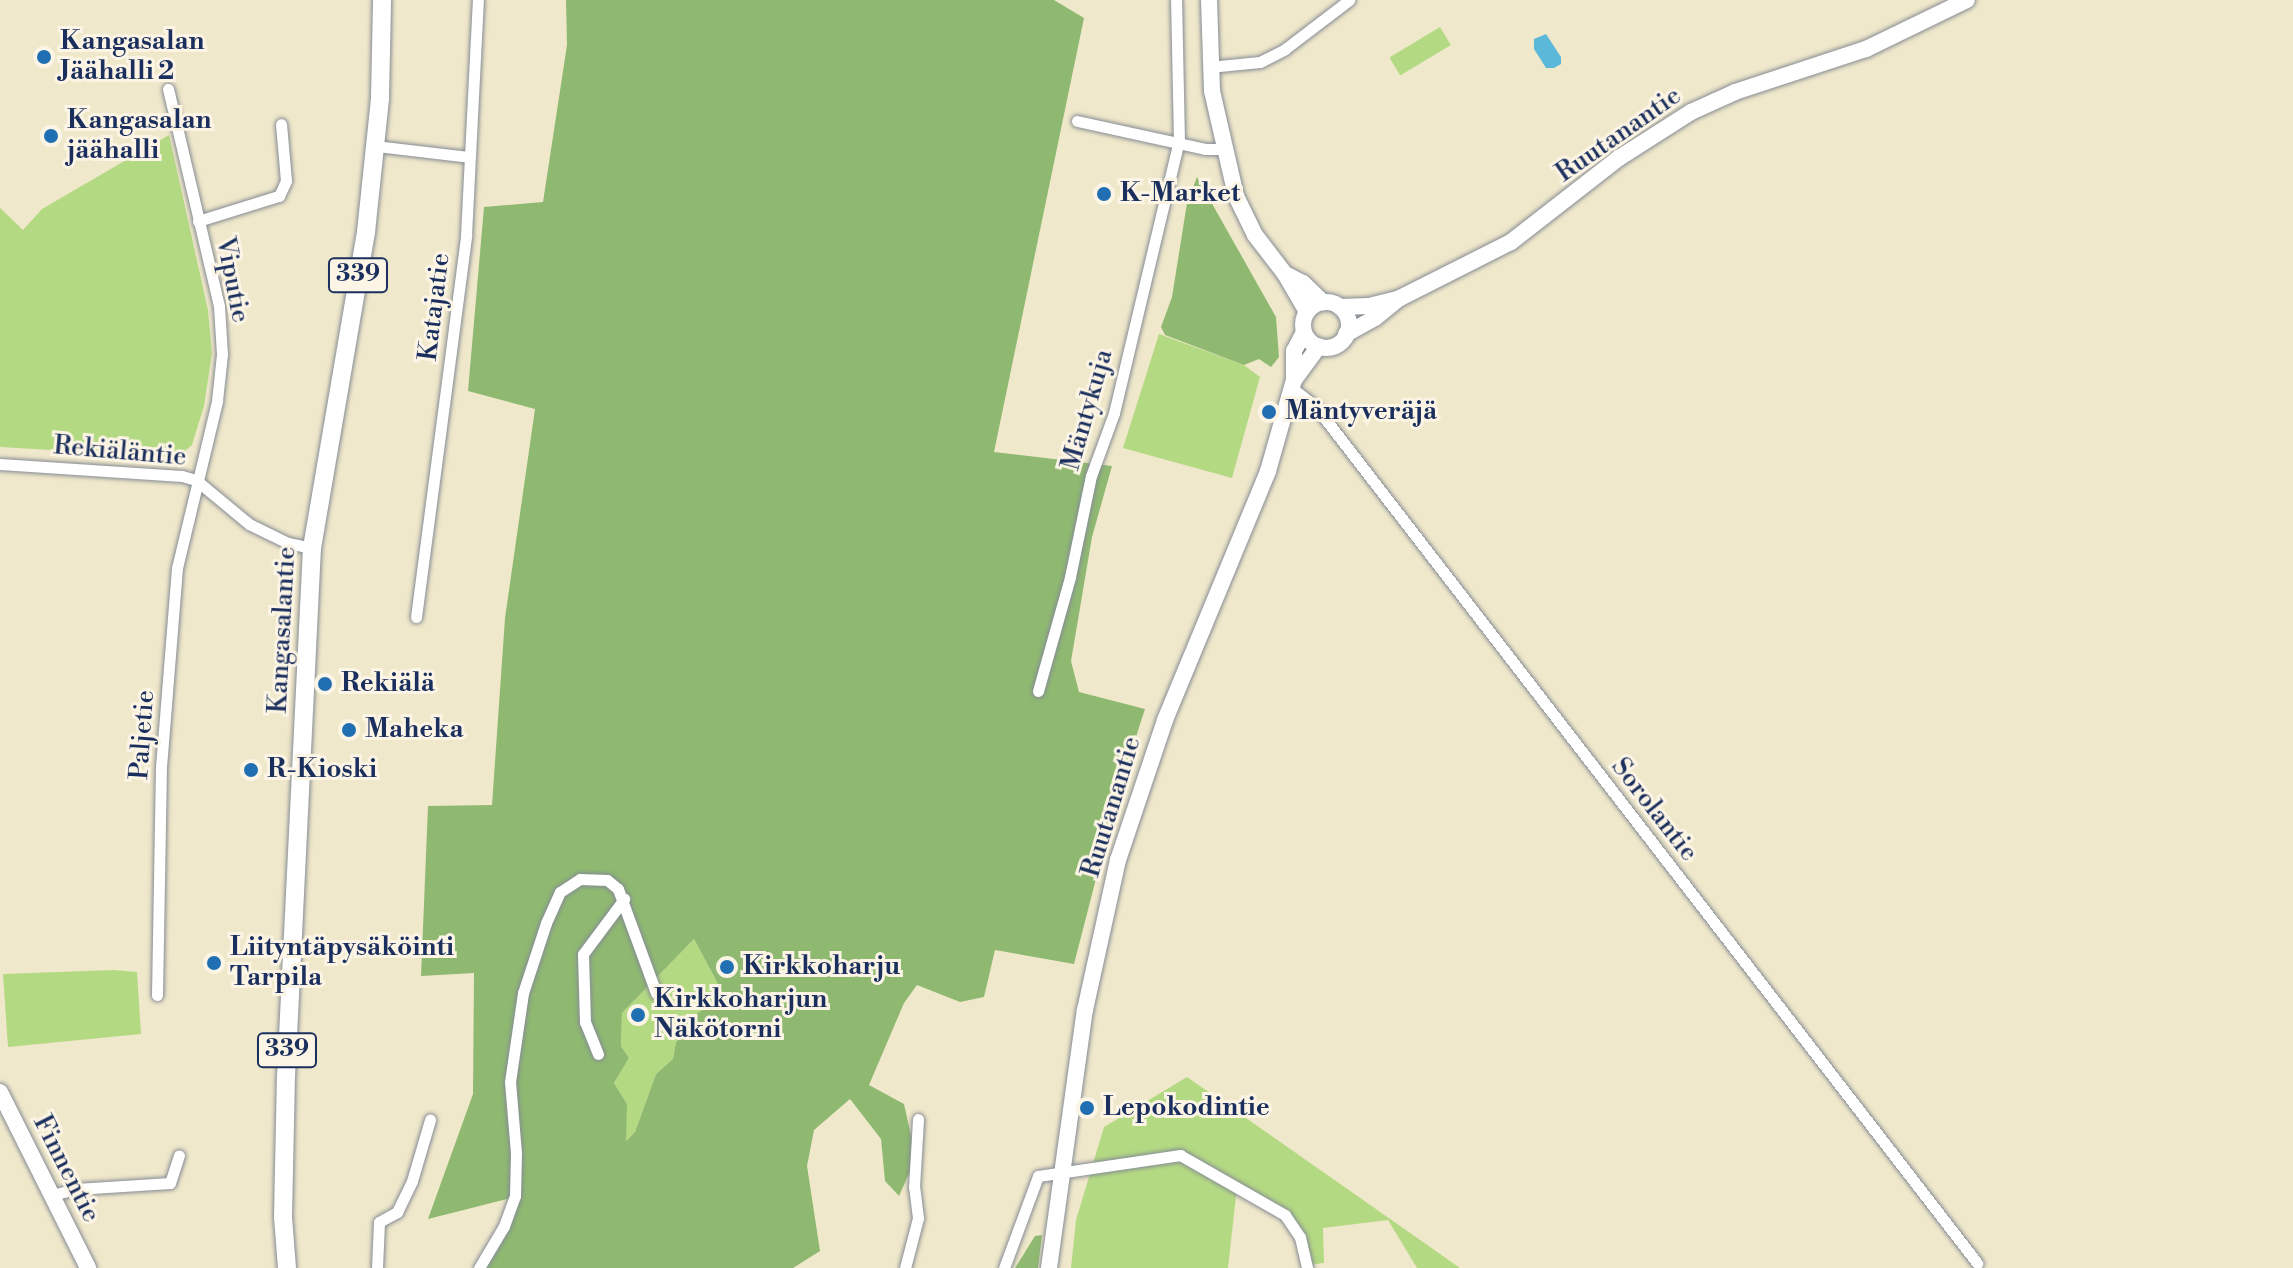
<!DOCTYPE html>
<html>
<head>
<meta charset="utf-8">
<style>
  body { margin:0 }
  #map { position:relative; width:2293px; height:1268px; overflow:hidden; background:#f0e8cb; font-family:"Libre Bodoni",serif }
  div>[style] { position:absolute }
  .green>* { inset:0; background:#b4d983; transform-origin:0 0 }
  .forest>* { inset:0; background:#8fb971 }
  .water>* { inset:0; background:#5bb8d9 }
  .roads { filter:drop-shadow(0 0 2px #868c94) drop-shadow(0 0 2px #868c94) }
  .street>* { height:11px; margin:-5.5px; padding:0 5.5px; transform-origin:5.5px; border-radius:5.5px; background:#fff }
  .secondary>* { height:16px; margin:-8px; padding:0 8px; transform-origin:8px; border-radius:8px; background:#fff }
  .secondary>.ring { margin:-8px; padding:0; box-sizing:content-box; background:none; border:16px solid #fff; border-radius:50% }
  .primary>* { height:18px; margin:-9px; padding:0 9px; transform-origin:9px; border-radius:9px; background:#fff }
  .dots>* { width:22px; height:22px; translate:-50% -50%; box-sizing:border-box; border:4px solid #fcf5e5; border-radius:50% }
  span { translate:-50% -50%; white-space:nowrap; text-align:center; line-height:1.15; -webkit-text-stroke:6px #fcf5e5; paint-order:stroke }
  .shield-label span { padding:2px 6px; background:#fcf5e5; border:2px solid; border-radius:6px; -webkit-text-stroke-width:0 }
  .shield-label { font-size:24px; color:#1b2f5e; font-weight:700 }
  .poi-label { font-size:26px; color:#1b2f5e; font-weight:700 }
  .left { translate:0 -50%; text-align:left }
  .street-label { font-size:26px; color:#1b2f5e }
</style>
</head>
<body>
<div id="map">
  <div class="green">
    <div style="left:1440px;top:27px;width:21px;height:59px;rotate:59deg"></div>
    <div style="clip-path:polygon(169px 135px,208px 310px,212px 353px,204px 406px,192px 445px,180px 455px,172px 457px,0 447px,0 208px,23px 230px,42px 209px)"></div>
    <div style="clip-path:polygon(1159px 334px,1244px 365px,1260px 377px,1232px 478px,1123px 448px)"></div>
    <div style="clip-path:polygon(694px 939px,725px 997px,676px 1042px,673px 1059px,656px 1074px,635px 1132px,625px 1142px,627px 1104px,614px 1083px,629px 1058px,621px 1046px,622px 1013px)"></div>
    <div style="clip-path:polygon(114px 970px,137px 972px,141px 1034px,8px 1047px,3px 974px)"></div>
    <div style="clip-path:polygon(1187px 1077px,1216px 1097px,1460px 1268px,1417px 1268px,1388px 1220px,1323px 1228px,1324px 1263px,1307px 1265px,1285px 1215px,1237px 1187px,1228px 1268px,1071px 1268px,1076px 1220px,1104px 1127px)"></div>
  </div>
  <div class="forest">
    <div style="clip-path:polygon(evenodd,566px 0,1054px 0,1084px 18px,994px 452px,1112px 466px,1092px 537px,1071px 661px,1079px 692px,1145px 709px,1120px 786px,1074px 964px,995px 950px,984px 997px,960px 1002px,917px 985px,904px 1003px,869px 1085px,904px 1104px,916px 1158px,899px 1196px,885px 1181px,881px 1139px,850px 1099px,814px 1130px,807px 1166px,820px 1251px,793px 1268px,484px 1268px,515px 1197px,428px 1219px,473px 1094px,474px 973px,421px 976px,428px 806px,492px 805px,505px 618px,535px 409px,468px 391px,484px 207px,543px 202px,567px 45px,566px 0,694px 939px,725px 997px,686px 1020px,685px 1033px,676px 1042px,673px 1059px,656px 1074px,635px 1132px,626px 1141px,627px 1104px,614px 1083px,629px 1058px,621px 1046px,622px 1013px,694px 939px)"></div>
    <div style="clip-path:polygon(1197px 177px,1276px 317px,1279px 357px,1271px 367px,1259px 359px,1244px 365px,1165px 335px,1161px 327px,1172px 297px,1187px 203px)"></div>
    <div style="clip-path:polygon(1042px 1235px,1038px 1268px,1015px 1268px,1035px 1236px)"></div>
  </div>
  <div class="water">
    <div style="clip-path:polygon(1546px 34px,1561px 57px,1561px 64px,1554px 68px,1546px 68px,1534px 49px,1534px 39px)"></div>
  </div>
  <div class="roads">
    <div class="street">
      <div style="left:1209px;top:67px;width:51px;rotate:-5.6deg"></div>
      <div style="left:1260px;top:62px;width:28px;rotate:-27deg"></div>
      <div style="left:1285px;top:49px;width:81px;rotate:-37.4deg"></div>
      <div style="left:1077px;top:121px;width:131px;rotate:12.3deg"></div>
      <div style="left:1205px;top:149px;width:19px"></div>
      <div style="left:376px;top:146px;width:94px;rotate:6.7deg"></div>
      <div style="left:198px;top:221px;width:85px;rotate:-17.2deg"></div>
      <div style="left:279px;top:196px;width:17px;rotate:-65deg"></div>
      <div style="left:286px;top:181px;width:57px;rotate:-95deg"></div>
      <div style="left:1292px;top:388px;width:31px;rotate:38deg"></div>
      <div style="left:1316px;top:407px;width:1082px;rotate:52.32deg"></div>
      <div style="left:0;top:464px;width:182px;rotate:3.8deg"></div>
      <div style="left:182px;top:476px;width:15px;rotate:16deg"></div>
      <div style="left:196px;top:480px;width:69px;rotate:39.7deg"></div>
      <div style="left:249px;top:524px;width:43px;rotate:26deg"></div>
      <div style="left:288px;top:543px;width:25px;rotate:12deg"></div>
      <div style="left:416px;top:617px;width:385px;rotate:-82.5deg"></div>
      <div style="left:466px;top:235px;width:235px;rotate:-87.1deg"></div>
      <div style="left:1038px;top:691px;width:118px;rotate:-74.3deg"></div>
      <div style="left:1070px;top:577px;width:103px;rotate:-78.3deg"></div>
      <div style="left:1091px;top:476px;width:67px;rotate:-69.9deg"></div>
      <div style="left:1114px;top:413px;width:280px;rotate:-76.6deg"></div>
      <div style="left:1179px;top:141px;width:141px;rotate:-91.2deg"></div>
      <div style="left:157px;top:995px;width:228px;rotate:-89deg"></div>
      <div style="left:161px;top:767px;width:200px;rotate:-85.4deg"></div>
      <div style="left:177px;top:568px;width:172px;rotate:-76.5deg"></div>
      <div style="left:217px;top:401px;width:47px;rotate:-83.9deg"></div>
      <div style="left:222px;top:354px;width:48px;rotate:-93.6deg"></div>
      <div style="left:219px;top:306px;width:223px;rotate:-103.2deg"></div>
      <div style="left:598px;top:1054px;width:35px;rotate:-112deg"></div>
      <div style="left:585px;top:1022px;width:68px;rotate:-91.7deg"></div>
      <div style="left:583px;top:954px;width:69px;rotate:-53.3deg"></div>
      <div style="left:52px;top:1195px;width:25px;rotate:-14deg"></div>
      <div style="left:76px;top:1189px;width:94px;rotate:-3.7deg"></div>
      <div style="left:170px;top:1183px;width:29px;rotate:-72deg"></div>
      <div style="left:377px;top:1268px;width:46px;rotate:-87.5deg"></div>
      <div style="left:379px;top:1222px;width:21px;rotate:-29deg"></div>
      <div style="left:397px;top:1212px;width:34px;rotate:-64deg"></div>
      <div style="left:412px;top:1181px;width:64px;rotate:-73.6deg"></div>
      <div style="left:479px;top:1268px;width:49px;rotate:-59.2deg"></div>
      <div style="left:504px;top:1226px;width:32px;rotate:-70deg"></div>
      <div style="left:515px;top:1196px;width:43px;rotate:-88.7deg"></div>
      <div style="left:516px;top:1153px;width:71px;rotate:-94.8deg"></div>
      <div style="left:510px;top:1082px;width:90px;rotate:-81.7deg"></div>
      <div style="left:523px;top:993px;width:74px;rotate:-71.8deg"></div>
      <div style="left:546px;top:923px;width:34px;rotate:-66deg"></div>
      <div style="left:560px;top:892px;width:24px;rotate:-33deg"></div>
      <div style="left:580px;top:879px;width:27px;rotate:2deg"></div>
      <div style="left:607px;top:880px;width:14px;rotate:39deg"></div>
      <div style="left:618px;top:889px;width:111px;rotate:69.9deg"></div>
      <div style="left:905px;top:1268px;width:52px;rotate:-75.4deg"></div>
      <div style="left:918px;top:1218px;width:31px;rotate:-97deg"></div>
      <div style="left:914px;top:1187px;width:68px;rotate:-86.6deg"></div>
      <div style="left:1004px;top:1268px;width:98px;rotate:-69.7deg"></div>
      <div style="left:1038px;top:1176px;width:144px;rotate:-8.4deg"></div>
      <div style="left:1180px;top:1155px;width:121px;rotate:29.7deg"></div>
      <div style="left:1285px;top:1215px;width:27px;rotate:56deg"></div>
      <div style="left:1300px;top:1237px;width:32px;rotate:77deg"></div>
    </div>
    <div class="secondary">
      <div style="left:1209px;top:0;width:91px;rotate:88.1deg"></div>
      <div style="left:1212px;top:91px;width:108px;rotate:77.1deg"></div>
      <div style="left:1236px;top:196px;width:43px;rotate:64deg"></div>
      <div style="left:1255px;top:235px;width:49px;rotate:52.4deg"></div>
      <div style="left:1285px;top:274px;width:44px;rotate:59.9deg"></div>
      <div style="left:1285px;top:274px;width:20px;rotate:27deg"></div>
      <div style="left:1303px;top:283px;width:28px;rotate:44deg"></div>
      <div class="ring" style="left:1303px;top:302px;width:30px;height:30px"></div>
      <div style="left:1340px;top:307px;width:29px;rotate:-2deg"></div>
      <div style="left:1369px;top:306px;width:29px;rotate:-14deg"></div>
      <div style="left:1346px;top:334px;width:33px;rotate:-29deg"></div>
      <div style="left:1375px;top:318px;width:32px;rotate:-39deg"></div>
      <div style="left:1400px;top:298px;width:124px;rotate:-26.8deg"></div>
      <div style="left:1511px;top:242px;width:137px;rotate:-37.9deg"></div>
      <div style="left:1619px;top:158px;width:85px;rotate:-32.6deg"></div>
      <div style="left:1691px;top:112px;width:48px;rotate:-24.4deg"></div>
      <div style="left:1735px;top:92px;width:138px;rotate:-18.2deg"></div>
      <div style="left:1866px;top:49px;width:112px;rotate:-25.9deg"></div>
      <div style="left:1294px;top:379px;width:28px;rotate:-90deg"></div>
      <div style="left:1294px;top:351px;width:21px;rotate:-62deg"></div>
      <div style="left:0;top:1092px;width:197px;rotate:63.4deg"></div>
      <div style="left:1049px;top:1268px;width:260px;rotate:-82.1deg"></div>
      <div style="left:1085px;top:1010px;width:154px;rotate:-77.6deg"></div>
      <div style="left:1118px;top:860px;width:148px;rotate:-71.4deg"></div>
      <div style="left:1165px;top:720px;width:269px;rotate:-67.5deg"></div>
      <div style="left:1268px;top:471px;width:95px;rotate:-74.1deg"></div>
      <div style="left:1294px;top:380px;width:42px;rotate:-53.7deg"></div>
    </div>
    <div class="primary">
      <div style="left:287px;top:1268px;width:51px;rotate:-94.5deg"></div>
      <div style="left:283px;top:1217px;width:140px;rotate:-88.8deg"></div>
      <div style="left:286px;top:1077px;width:530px;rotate:-87.19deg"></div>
      <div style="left:312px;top:548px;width:321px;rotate:-80.3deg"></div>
      <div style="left:366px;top:232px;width:135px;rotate:-84deg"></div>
      <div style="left:380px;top:98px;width:98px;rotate:-88.8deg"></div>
    </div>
  </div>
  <div class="dots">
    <div style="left:44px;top:57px;background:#1f6fb2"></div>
    <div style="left:51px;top:136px;background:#1f6fb2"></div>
    <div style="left:1104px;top:194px;background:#1f6fb2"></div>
    <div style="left:1269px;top:412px;background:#1f6fb2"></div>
    <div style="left:325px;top:684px;background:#1f6fb2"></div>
    <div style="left:349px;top:730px;background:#1f6fb2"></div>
    <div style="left:251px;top:770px;background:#1f6fb2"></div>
    <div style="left:214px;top:963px;background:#1f6fb2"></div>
    <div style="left:727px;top:967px;background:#1f6fb2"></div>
    <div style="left:638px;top:1015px;background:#1f6fb2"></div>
    <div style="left:1087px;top:1108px;background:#1f6fb2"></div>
  </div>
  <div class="shield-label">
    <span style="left:358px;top:275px">339</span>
    <span style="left:287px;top:1050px">339</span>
  </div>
  <div class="poi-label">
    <span class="left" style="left:60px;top:57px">Kangasalan<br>Jäähalli 2</span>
    <span class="left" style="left:67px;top:136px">Kangasalan<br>jäähalli</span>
    <span class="left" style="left:1120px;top:194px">K-Market</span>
    <span class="left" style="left:1285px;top:412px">Mäntyveräjä</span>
    <span class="left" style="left:341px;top:684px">Rekiälä</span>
    <span class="left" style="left:365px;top:730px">Maheka</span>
    <span class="left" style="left:267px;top:770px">R-Kioski</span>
    <span class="left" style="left:230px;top:963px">Liityntäpysäköinti<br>Tarpila</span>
    <span class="left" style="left:743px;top:967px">Kirkkoharju</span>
    <span class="left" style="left:654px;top:1015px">Kirkkoharjun<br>Näkötorni</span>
    <span class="left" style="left:1103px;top:1108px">Lepokodintie</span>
  </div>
  <div class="street-label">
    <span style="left:1619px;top:135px;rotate:-35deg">Ruutanantie</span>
    <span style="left:232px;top:280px;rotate:79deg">Viputie</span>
    <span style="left:435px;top:307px;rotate:-83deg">Katajatie</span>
    <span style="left:1088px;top:410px;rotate:-74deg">Mäntykuja</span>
    <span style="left:120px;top:452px;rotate:5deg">Rekiäläntie</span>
    <span style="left:283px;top:630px;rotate:-87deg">Kangasalantie</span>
    <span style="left:143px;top:735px;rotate:-86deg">Paljetie</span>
    <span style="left:1112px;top:807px;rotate:-73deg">Ruutanantie</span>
    <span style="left:1654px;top:810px;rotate:52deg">Sorolantie</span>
    <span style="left:66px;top:1169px;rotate:63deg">Finnentie</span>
  </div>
</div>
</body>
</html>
